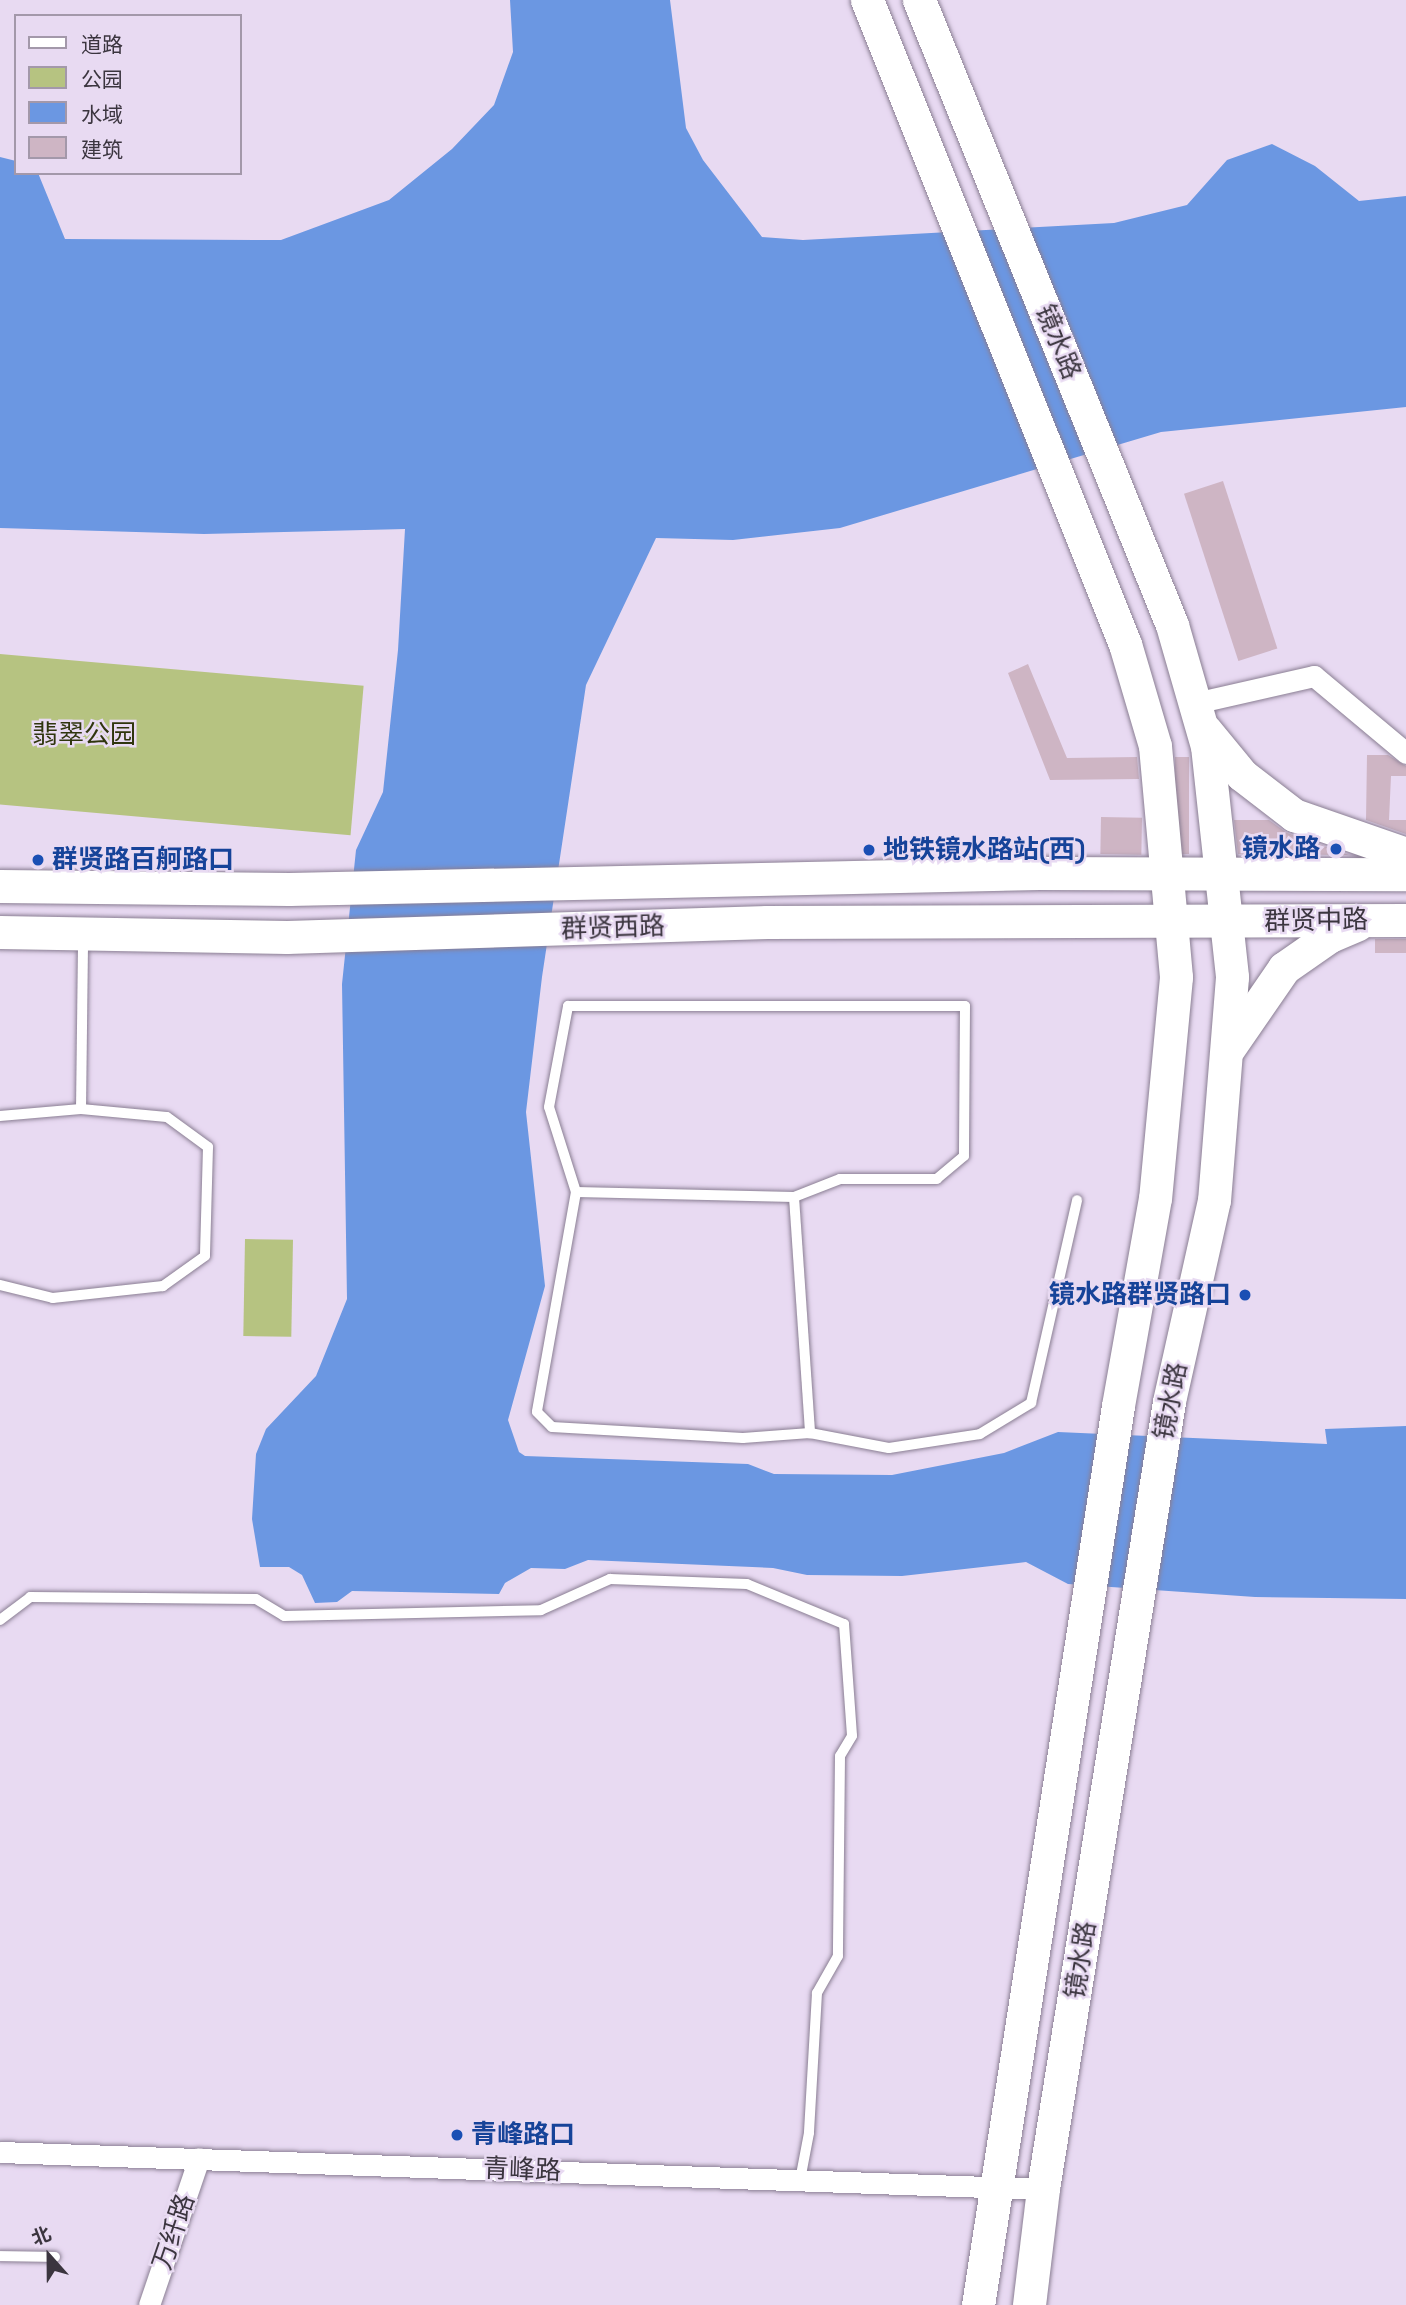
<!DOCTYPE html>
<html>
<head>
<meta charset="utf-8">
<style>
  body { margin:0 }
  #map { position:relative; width:1406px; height:2305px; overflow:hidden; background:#e8daf2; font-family:"Space Grotesk","Noto Sans SC",sans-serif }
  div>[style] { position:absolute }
  .green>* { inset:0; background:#b6c381; transform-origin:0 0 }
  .water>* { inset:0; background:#6b97e2 }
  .building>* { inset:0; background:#ceb5c4; transform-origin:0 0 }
  .roads { filter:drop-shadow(0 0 2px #8a7e93) drop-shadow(0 0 2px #8a7e93) }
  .lane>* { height:10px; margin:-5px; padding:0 5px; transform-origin:5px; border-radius:5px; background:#fff }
  .street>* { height:21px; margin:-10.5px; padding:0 10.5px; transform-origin:10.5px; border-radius:10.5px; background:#fff }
  .primary>* { height:33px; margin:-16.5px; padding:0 16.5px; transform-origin:16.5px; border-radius:16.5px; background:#fff }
  .dots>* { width:19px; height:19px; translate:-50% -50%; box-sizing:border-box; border:4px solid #e8daf2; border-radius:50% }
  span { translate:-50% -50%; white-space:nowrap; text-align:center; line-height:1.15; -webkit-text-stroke:5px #e8daf2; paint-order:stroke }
  .street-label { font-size:26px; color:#3b353f }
  .park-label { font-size:26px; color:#2f350d }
  .transit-label { font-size:26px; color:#164399; font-weight:700 }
  .right { translate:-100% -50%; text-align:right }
  .left { translate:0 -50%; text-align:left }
  .legend { position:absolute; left:14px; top:14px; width:228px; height:161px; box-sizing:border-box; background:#e8daf2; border:2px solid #a398aa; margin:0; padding:9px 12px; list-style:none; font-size:21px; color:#3b353f }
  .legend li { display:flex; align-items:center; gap:14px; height:35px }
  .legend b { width:35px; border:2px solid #a398aa }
  .north { position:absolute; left:14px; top:2221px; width:70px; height:70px; -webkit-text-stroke:5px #e8daf2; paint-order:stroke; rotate:339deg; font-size:19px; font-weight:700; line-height:28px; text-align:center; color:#3b353f }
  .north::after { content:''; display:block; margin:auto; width:24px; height:32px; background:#3b353f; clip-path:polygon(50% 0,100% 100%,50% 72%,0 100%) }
</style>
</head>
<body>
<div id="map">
  <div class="green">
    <div style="left:0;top:654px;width:365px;height:150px;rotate:5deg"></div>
    <div style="left:245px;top:1239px;width:48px;height:97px;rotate:1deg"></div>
  </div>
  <div class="water">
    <div style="clip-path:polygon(510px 0,670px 0,686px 128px,703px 160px,762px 237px,803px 240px,1114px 223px,1187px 205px,1227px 160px,1272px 144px,1315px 166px,1359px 201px,1406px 196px,1406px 407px,1161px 432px,840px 528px,733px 540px,656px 538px,586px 685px,542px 977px,526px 1112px,545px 1286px,508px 1420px,519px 1452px,525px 1456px,748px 1464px,774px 1474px,892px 1475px,1004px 1453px,1058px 1432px,1327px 1444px,1325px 1429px,1406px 1426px,1406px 1599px,1255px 1597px,1068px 1584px,1026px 1562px,902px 1576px,807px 1575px,773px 1568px,588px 1560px,565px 1569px,531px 1568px,505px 1583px,499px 1594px,352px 1591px,337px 1602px,315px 1603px,302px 1575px,289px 1567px,260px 1567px,252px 1519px,256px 1454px,266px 1429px,316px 1376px,347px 1299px,342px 984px,356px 850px,383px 792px,398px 650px,405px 529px,204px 534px,0 528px,0 157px,16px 161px,16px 173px,38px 173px,65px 239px,281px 240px,389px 200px,452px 149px,494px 105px,513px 52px)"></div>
  </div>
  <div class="building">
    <div style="left:1223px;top:481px;width:176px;height:41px;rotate:72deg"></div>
    <div style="clip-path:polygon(1028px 664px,1067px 758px,1137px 757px,1139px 779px,1050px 780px,1008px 673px)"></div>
    <div style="clip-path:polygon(1367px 755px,1388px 755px,1406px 766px,1406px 776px,1391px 776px,1389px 820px,1406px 820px,1406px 834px,1366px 820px)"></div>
    <div style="left:1175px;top:757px;width:14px;height:97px"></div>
    <div style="left:1101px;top:817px;width:41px;height:37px;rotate:1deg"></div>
    <div style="clip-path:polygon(1234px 820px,1269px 820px,1287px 833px,1349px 855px,1238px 854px)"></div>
    <div style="left:1375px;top:939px;width:31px;height:14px"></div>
  </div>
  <div class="roads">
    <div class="lane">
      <div style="left:568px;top:1006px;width:397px"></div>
      <div style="left:965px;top:1006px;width:150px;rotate:90.4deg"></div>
      <div style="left:964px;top:1156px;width:35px;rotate:140deg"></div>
      <div style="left:937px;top:1179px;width:97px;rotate:180deg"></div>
      <div style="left:840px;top:1179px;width:49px;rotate:158.6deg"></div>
      <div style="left:794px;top:1197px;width:218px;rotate:-178.7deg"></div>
      <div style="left:576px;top:1192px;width:89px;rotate:-107.6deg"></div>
      <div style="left:549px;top:1107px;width:103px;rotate:-79.3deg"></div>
      <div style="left:81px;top:1109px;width:173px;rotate:-89.3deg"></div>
      <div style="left:0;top:1116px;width:81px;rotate:-4.9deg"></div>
      <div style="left:81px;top:1109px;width:86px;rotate:5.3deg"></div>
      <div style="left:167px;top:1117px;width:51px;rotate:36.2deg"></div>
      <div style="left:208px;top:1147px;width:109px;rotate:91.6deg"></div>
      <div style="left:205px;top:1256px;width:52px;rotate:144.5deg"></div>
      <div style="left:163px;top:1286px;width:111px;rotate:173.8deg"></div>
      <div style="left:53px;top:1298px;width:55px;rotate:-166.2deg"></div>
      <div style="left:576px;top:1192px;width:223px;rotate:100.1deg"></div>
      <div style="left:537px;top:1412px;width:21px;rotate:45deg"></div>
      <div style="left:552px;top:1427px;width:191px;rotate:3.3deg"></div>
      <div style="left:743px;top:1438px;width:67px;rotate:-4.3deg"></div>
      <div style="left:810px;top:1433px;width:80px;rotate:10.8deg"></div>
      <div style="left:889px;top:1448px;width:92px;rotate:-8.7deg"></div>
      <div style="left:980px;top:1434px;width:60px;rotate:-31.3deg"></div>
      <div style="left:1031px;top:1403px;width:208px;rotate:-77.2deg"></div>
      <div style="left:794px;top:1197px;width:237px;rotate:86.1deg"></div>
      <div style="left:0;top:1620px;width:38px;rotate:-37deg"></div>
      <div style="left:30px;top:1597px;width:226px;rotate:0.5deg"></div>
      <div style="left:256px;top:1599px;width:33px;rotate:31deg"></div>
      <div style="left:284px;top:1616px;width:257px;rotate:-1.3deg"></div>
      <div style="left:541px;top:1610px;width:76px;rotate:-24.2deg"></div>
      <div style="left:610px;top:1579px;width:137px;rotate:2.1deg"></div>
      <div style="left:747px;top:1584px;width:105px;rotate:22.4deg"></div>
      <div style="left:844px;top:1624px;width:112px;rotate:85.9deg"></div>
      <div style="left:852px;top:1736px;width:23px;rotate:121deg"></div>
      <div style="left:840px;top:1756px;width:200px;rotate:90.6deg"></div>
      <div style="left:838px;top:1956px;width:43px;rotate:119.6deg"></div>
      <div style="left:817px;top:1993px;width:140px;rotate:93.3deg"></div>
      <div style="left:809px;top:2133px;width:48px;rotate:100.8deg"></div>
      <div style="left:0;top:2256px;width:55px;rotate:1deg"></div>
    </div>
    <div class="street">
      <div style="left:1195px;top:703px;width:122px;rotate:-12.8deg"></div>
      <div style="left:1314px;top:676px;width:120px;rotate:39.9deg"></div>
      <div style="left:0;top:2152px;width:1044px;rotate:2.03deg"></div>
      <div style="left:149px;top:2305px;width:155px;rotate:-71.2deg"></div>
    </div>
    <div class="primary">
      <div style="left:867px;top:0;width:694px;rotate:68.17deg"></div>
      <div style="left:1125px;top:644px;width:106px;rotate:73.6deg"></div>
      <div style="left:1155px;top:746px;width:232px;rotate:84.8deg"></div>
      <div style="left:1176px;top:977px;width:222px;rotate:95.4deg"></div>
      <div style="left:1155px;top:1198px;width:211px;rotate:100.1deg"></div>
      <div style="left:1118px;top:1406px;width:910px;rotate:98.85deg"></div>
      <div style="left:919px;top:0;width:674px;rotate:67.96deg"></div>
      <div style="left:1172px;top:625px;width:126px;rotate:73.9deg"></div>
      <div style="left:1207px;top:746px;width:232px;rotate:83.8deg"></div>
      <div style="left:1232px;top:977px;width:224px;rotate:94.6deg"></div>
      <div style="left:1214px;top:1200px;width:207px;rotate:102.6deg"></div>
      <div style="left:1169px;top:1402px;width:797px;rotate:99.1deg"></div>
      <div style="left:1043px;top:2189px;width:117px;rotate:96.9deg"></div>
      <div style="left:1205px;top:730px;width:58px;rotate:50.6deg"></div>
      <div style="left:1242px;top:775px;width:66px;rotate:37.6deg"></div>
      <div style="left:1294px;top:815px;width:119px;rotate:19.2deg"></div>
      <div style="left:0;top:886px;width:289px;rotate:0.6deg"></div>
      <div style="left:289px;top:889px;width:750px;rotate:-1.22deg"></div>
      <div style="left:1039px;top:873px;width:367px;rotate:0.2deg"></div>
      <div style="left:0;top:932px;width:287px;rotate:1deg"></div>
      <div style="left:287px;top:937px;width:480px;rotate:-1.8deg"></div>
      <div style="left:767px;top:922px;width:639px;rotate:-0.18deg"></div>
      <div style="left:1229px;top:1048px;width:97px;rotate:-55.5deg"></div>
      <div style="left:1284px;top:968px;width:56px;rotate:-34.8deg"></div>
      <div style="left:1330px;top:936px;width:30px;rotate:-23deg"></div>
    </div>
  </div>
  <div class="dots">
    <div style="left:1336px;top:849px;background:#1a4fb4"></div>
    <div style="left:869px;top:850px;background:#1a4fb4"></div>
    <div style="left:38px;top:860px;background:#1a4fb4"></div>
    <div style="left:1245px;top:1295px;background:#1a4fb4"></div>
    <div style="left:457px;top:2135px;background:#1a4fb4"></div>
  </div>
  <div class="street-label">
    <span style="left:1058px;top:342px;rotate:68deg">镜水路</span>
    <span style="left:1316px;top:921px;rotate:-1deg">群贤中路</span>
    <span style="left:613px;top:928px;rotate:-2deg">群贤西路</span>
    <span style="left:1171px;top:1401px;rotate:-79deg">镜水路</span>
    <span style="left:1081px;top:1960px;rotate:-81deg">镜水路</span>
    <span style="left:522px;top:2170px;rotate:2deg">青峰路</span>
    <span style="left:174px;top:2232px;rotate:-71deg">万纤路</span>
  </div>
  <div class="park-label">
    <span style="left:84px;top:735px">翡翠公园</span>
  </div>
  <div class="transit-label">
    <span class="right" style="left:1320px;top:849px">镜水路</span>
    <span class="left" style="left:883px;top:850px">地铁镜水路站(西)</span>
    <span class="left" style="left:52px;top:860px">群贤路百舸路口</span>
    <span class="right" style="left:1231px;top:1295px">镜水路群贤路口</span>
    <span class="left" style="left:471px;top:2135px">青峰路口</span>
  </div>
  <ul class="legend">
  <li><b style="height:9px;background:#fff"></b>道路</li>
  <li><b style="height:19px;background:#b6c381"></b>公园</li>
  <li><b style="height:19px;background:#6b97e2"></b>水域</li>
  <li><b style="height:19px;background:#ceb5c4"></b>建筑</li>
  </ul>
  <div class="north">北</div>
</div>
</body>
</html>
